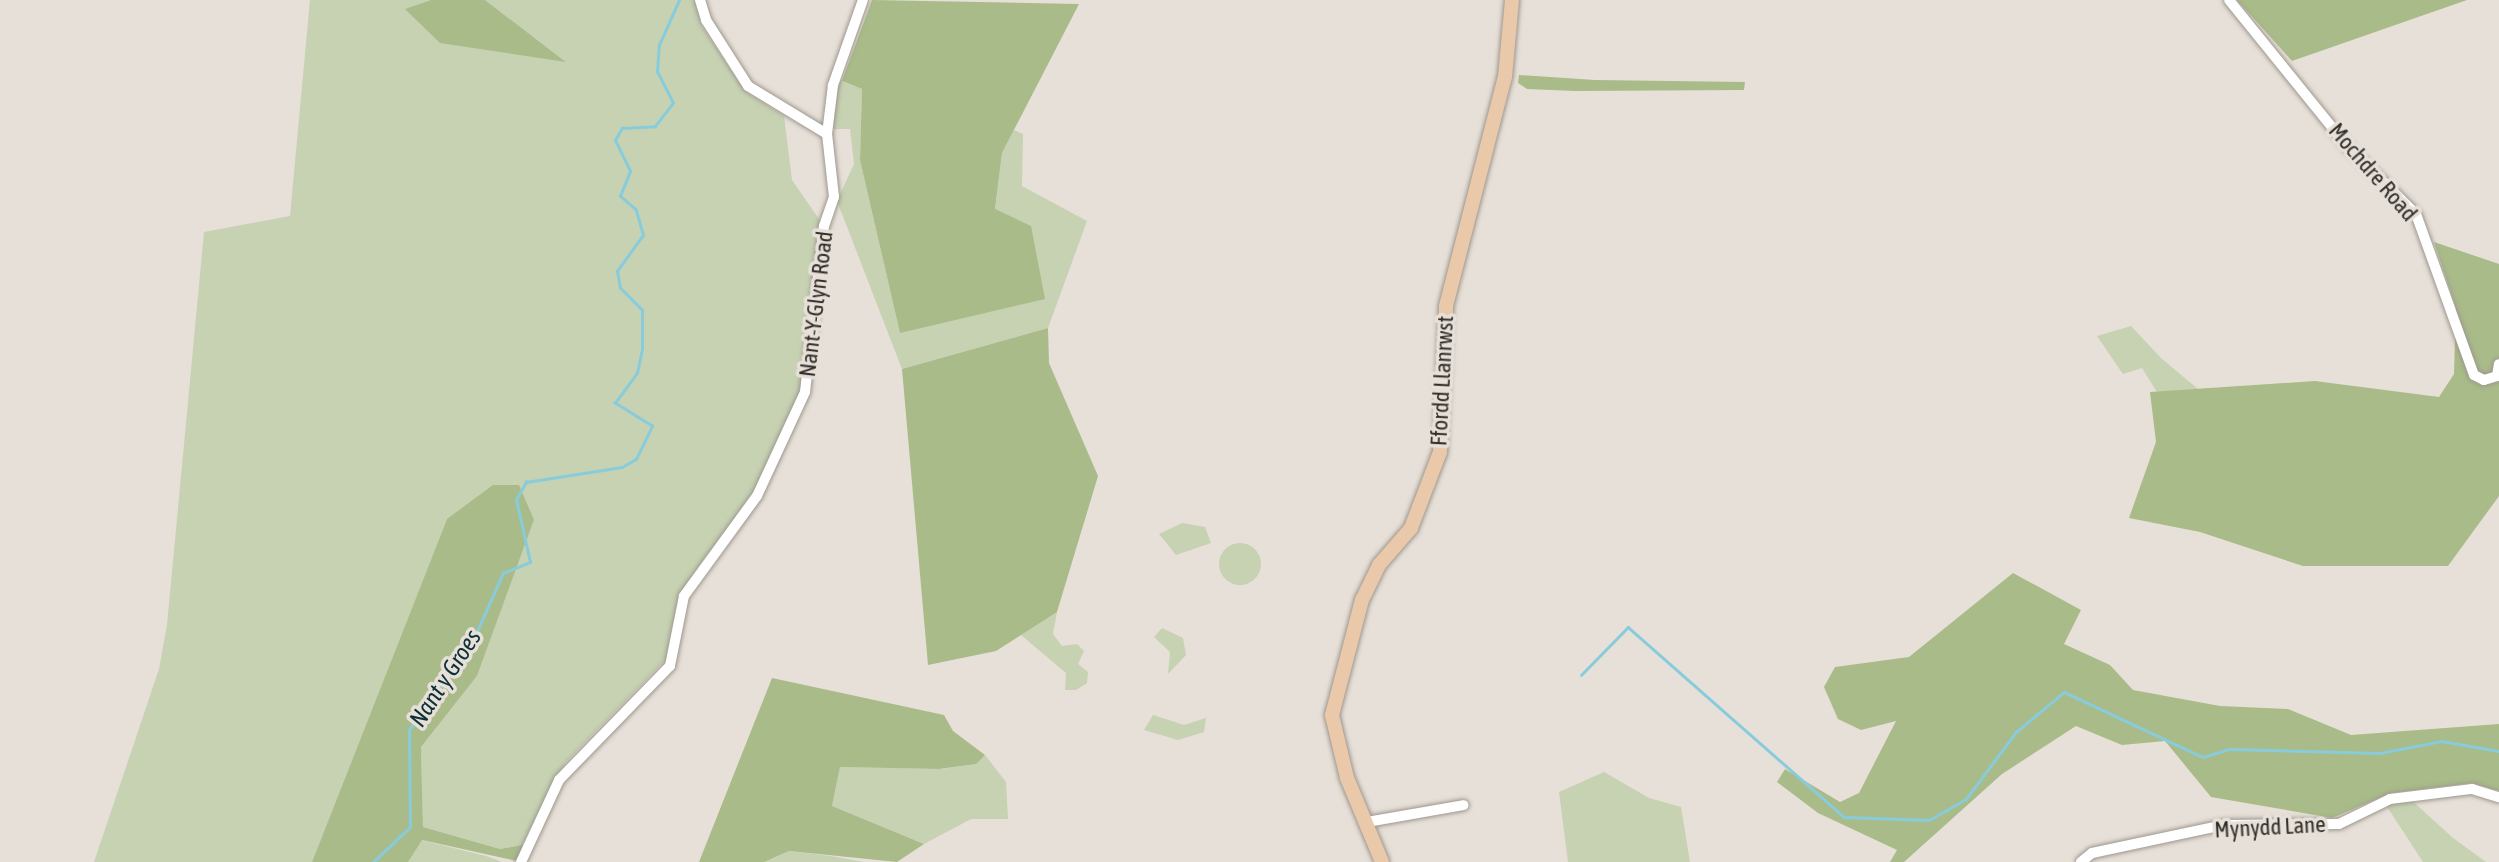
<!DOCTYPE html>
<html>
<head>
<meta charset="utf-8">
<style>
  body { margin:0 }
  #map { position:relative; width:2499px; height:862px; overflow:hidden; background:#e7e0d8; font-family:"Asap Condensed",sans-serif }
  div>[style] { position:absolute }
  .green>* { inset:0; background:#c6d2b2 }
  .round { border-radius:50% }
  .forest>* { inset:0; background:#a9bb88 }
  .stream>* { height:2.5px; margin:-1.25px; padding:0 1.25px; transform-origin:1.25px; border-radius:1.25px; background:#88ccdc }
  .roads { filter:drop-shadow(0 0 2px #9e978f) drop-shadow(0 0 2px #9e978f) }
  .minor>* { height:10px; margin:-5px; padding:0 5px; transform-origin:5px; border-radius:5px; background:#fff }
  .major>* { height:14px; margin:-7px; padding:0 7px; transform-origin:7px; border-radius:7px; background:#e9c9aa }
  span { translate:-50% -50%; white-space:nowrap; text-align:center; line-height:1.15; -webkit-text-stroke:7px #e7e0d8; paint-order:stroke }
  .street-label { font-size:23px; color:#302d2a }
  .water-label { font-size:24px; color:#0d2f37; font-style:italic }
</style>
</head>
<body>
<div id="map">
  <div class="green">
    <div style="clip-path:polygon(310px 0,431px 0,406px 9px,565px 61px,485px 0,696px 0,701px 25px,746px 92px,784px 116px,792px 180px,821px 222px,801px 388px,754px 494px,676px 608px,666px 659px,565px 763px,522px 845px,500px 849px,423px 827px,421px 747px,477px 676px,534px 520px,447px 519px,312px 862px,94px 862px,159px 669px,167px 625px,204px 232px,290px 216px)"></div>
    <div style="clip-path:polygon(835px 79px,862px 89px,860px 160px,900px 333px,995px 210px,1002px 153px,1014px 130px,1023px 134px,1022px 186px,1087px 221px,1048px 328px,902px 369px,837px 201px,854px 164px,850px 129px,827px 129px)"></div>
    <div style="clip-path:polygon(2131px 326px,2161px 358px,2198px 389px,2157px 392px,2142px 368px,2123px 374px,2097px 336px)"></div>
    <div style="clip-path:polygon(1182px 523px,1205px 527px,1211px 543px,1176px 555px,1159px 534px)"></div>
    <div class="round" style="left:1219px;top:543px;width:42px;height:42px"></div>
    <div style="clip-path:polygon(1057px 612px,1053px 634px,1062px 646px,1077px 644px,1084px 651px,1078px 664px,1088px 672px,1087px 683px,1076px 690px,1065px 690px,1066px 673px,1021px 635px)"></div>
    <div style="clip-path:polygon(1162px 628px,1183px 638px,1186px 655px,1168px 674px,1170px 652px,1154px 637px)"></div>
    <div style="clip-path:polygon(1153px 715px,1184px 725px,1206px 718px,1204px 732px,1178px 740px,1144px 730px)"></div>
    <div style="clip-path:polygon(985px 755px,1006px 782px,1008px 819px,971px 819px,924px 844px,832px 806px,840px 767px,942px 769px,975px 764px)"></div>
    <div style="clip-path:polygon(1604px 772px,1649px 798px,1681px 807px,1690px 862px,1568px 862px,1559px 792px)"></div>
    <div style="clip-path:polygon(2408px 797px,2453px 838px,2486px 862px,2423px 862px,2384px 802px)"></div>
    <div style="clip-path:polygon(421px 840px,486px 856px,502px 862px,408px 862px)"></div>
    <div style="clip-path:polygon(789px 851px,831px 856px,864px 862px,764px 862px)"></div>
  </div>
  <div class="forest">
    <div style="clip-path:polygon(431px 0,485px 0,566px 62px,440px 43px,405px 9px)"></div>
    <div style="clip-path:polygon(872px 0,1079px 4px,1002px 153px,995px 209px,1031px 226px,1045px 299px,900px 333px,860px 160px,862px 89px,842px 81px)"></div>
    <div style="clip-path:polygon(2237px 0,2467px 0,2292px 61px)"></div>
    <div style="clip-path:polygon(1519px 75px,1595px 80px,1745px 82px,1744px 90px,1575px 91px,1527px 89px,1518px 83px)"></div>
    <div style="clip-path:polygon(2434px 242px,2499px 264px,2499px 496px,2448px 566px,2303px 566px,2200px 532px,2129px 518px,2156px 442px,2150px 392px,2315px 381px,2439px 397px,2454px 374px,2456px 308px)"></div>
    <div style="clip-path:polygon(1048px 328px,1049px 363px,1098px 476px,1057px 612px,996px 651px,928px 665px,902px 369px)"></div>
    <div style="clip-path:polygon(493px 485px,519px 485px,534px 520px,477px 676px,421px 747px,423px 827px,500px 849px,528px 844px,521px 862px,422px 840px,408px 862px,312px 862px,447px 519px)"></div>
    <div style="clip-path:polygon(2013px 573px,2081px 610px,2064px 644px,2110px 665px,2133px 690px,2220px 706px,2288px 709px,2351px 735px,2499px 724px,2499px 791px,2472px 783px,2391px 793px,2332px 818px,2211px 797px,2165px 741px,2122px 745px,2076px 726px,2002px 774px,1904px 862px,1890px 862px,1897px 850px,1818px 813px,1777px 782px,1785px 769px,1840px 802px,1859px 793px,1896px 721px,1861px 730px,1838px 719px,1824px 687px,1835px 667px,1909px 657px)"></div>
    <div style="clip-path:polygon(772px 678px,944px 715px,953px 731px,985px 755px,976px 764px,939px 769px,840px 767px,832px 806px,924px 844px,897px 862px,789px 851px,764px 862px,699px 862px)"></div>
  </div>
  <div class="stream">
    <div style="left:1581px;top:675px;width:67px;rotate:-45.6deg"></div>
    <div style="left:1628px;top:627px;width:288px;rotate:41.3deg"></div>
    <div style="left:1844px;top:817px;width:85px;rotate:2deg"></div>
    <div style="left:1929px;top:820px;width:43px;rotate:-29.6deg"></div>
    <div style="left:1966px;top:799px;width:84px;rotate:-53.3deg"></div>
    <div style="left:2016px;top:732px;width:62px;rotate:-39.8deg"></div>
    <div style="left:2064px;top:692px;width:153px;rotate:25.1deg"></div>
    <div style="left:2203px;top:757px;width:28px;rotate:-17deg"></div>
    <div style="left:2230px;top:749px;width:150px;rotate:1.5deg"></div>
    <div style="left:2380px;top:753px;width:63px;rotate:-11deg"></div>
    <div style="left:2442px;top:741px;width:58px;rotate:10deg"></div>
    <div style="left:373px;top:862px;width:51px;rotate:-43.4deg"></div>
    <div style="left:410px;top:827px;width:97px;rotate:-90.6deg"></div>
    <div style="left:409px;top:730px;width:103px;rotate:-53.7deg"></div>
    <div style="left:470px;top:647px;width:81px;rotate:-66deg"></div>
    <div style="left:503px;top:573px;width:29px;rotate:-22deg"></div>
    <div style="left:530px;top:562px;width:64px;rotate:-102.7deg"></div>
    <div style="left:516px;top:500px;width:21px;rotate:-61deg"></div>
    <div style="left:526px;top:482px;width:97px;rotate:-8.9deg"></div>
    <div style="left:622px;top:467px;width:16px;rotate:-30deg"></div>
    <div style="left:636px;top:459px;width:37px;rotate:-64deg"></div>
    <div style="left:652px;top:426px;width:44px;rotate:-148.1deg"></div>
    <div style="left:615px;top:403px;width:37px;rotate:-54deg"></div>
    <div style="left:637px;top:373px;width:25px;rotate:-78deg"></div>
    <div style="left:642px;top:349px;width:39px;rotate:-90deg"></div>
    <div style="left:642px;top:310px;width:31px;rotate:-135deg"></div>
    <div style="left:620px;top:288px;width:17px;rotate:-100deg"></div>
    <div style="left:617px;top:271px;width:44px;rotate:-54.2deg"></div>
    <div style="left:643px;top:235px;width:26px;rotate:-106deg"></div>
    <div style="left:636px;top:210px;width:21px;rotate:-139deg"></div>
    <div style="left:620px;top:196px;width:27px;rotate:-68deg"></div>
    <div style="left:630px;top:171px;width:34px;rotate:-116deg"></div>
    <div style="left:615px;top:140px;width:14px;rotate:-60deg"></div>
    <div style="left:622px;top:128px;width:33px;rotate:-3deg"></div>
    <div style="left:655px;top:126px;width:29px;rotate:-52deg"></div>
    <div style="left:673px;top:103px;width:35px;rotate:-117deg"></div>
    <div style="left:657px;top:72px;width:27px;rotate:-86deg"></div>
    <div style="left:659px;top:45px;width:49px;rotate:-66deg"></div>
  </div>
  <div class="roads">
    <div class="minor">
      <div style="left:700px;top:0;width:21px;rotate:73deg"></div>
      <div style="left:706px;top:20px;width:78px;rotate:57.5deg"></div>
      <div style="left:748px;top:86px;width:92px;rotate:31.3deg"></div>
      <div style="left:2229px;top:0;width:191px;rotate:51deg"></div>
      <div style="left:2349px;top:148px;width:94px;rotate:44.6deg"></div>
      <div style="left:2416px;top:214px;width:171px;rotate:70.2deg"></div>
      <div style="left:2474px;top:375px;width:11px;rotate:27deg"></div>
      <div style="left:2484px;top:380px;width:14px;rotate:-17deg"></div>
      <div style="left:2497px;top:376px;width:12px;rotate:-81deg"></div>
      <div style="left:1367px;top:822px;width:98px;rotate:-9.9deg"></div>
      <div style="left:521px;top:862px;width:90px;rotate:-65.1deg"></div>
      <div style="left:559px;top:780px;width:159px;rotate:-45.8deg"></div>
      <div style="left:670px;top:666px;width:71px;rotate:-78.7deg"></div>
      <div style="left:684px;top:596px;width:124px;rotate:-53.9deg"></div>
      <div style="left:757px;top:496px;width:115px;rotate:-65.2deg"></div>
      <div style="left:805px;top:392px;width:167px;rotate:-83.5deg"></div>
      <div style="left:824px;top:226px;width:31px;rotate:-71deg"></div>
      <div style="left:834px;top:197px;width:63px;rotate:-96.3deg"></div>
      <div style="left:827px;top:134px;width:49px;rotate:-83deg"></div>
      <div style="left:833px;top:85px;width:90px;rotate:-70.6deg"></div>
      <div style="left:2081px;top:862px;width:14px;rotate:-39deg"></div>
      <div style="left:2092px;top:853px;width:135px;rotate:-12deg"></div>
      <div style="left:2224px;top:825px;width:115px;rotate:-0.5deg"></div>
      <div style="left:2339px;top:824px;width:57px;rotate:-26.1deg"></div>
      <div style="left:2390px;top:799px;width:83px;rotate:-7deg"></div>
      <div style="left:2472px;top:789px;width:28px;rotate:17deg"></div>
    </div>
    <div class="major">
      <div style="left:1382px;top:862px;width:91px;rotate:-112.6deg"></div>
      <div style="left:1347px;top:778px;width:65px;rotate:-103.4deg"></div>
      <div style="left:1332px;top:715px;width:119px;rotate:-75.4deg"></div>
      <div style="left:1362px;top:600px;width:39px;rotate:-64deg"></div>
      <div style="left:1379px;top:565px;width:49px;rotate:-49.1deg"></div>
      <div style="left:1411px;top:528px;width:81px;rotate:-69.1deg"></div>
      <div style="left:1440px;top:452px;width:146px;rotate:-87.6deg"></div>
      <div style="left:1446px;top:306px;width:236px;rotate:-75.6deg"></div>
      <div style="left:1505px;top:77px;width:77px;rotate:-84.8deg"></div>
    </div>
  </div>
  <div class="street-label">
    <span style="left:2373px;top:172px;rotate:49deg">Mochdre Road</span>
    <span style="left:816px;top:304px;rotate:-83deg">Nant-Y-Glyn Road</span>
    <span style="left:1442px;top:381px;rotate:-87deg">Ffordd Llanrwst</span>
    <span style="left:2270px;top:827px;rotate:-3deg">Mynydd Lane</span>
  </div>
  <div class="water-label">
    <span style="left:445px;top:678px;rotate:-57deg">Nant y Groes</span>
  </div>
</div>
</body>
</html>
